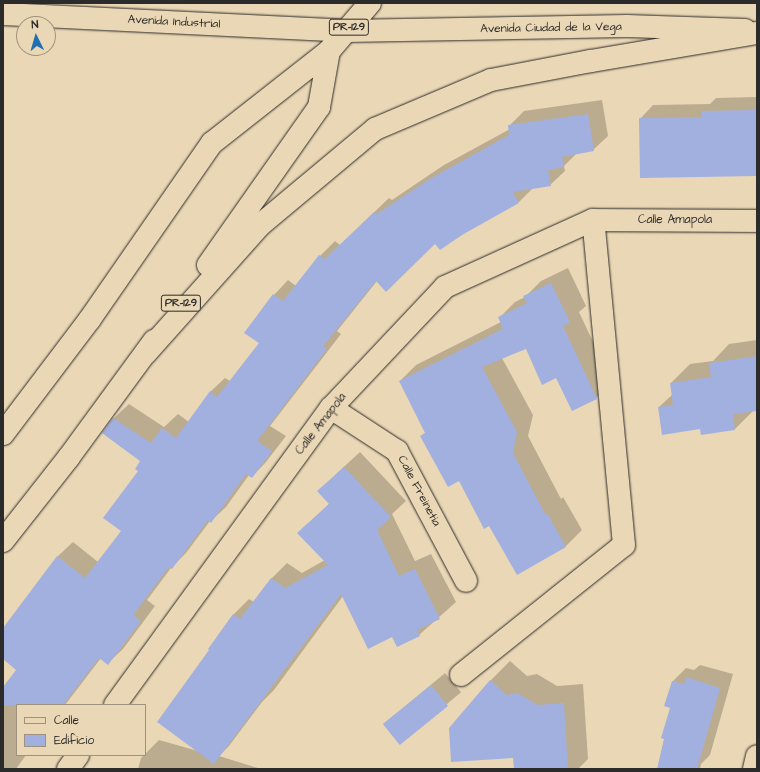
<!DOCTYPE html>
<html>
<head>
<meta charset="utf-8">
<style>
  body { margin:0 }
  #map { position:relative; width:760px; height:772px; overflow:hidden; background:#ead7b5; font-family:"Architects Daughter",sans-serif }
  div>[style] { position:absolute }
  .shadow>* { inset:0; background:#0003; transform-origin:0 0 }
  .building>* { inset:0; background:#a2b0e0; transform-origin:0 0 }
  .roads { filter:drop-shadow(0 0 1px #2b2b2b) drop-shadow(0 0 1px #2b2b2b) }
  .street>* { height:22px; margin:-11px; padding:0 11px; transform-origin:11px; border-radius:11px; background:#ead7b5 }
  .secondary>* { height:22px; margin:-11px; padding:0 11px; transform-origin:11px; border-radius:11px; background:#ead7b5 }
  .primary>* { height:22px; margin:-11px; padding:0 11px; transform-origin:11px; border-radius:11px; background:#ead7b5 }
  span { translate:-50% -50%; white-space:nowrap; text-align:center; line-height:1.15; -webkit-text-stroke:3.5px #ead7b5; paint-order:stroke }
  .shield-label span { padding:1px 3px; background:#ead7b5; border:1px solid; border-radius:3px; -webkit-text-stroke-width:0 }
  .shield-label { font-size:11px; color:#2b2b2b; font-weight:700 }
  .street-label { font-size:12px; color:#2b2b2b }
  .frame { position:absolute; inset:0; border:4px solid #2b2b2b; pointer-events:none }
  .legend { position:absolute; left:16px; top:704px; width:130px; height:52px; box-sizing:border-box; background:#ead7b5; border:1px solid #9e927e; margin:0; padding:5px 7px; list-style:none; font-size:12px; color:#2b2b2b }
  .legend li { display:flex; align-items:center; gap:8px; height:20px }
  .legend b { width:20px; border:1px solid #9e927e }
  .north { position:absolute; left:16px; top:16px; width:40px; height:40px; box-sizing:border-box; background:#ead7b5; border:1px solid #9e927e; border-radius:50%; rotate:355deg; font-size:11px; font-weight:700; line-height:16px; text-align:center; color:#2b2b2b }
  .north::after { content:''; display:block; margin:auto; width:14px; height:18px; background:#1f6fb2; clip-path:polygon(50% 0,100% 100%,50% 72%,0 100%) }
</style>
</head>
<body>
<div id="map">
  <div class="shadow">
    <div style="clip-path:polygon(757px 97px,757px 175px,640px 119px,653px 105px,710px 104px,716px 98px)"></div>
    <div style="clip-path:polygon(602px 100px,608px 136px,593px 150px,577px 153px,564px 166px,565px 171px,550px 185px,533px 188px,519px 202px,462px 234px,435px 242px,377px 281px,337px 331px,341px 334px,270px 426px,286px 436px,266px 462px,252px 477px,249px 475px,226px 507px,211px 521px,210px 521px,186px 553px,171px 568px,147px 600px,155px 606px,123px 649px,108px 663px,101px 658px,65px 705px,17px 705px,17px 755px,26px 755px,16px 769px,3px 769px,3px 688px,18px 669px,3px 653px,3px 630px,58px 556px,73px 542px,98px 562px,122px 531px,141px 461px,103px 433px,114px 418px,129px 404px,164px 427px,178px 414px,189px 422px,210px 392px,225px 378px,230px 381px,260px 343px,274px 295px,288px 280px,296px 286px,320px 256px,335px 241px,340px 245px,389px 198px,392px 200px,444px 165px,510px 129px,509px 126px,524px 111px)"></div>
    <div style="clip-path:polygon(568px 268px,586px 306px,579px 312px,612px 382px,596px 398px,557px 377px,526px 348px,502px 358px,533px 415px,528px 436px,561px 499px,563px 497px,582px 530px,566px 546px,517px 573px,490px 525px,459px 480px,422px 436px,426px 432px,400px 381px,416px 365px,501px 322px,499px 318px,515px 302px,525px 297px,541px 281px)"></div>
    <div style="clip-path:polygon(757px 340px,757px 410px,754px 410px,735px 429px,702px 434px,700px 428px,659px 407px,673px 394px,671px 383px,690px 364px,713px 361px,729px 344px)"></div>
    <div style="clip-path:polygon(360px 452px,406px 501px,392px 514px,415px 561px,431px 554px,456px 602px,419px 635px,397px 646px,393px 636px,343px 596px,274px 690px,262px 702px,229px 746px,219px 756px,261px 769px,138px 769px,141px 758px,159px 740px,198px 751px,211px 649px,234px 614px,249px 599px,254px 602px,271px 579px,287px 563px,302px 573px,325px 560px,299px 533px,330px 503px,335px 475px)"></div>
    <div style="clip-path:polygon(510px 661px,527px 676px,537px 674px,557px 686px,583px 684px,588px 759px,578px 769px,515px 769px,514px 757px,450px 728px,491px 680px)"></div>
    <div style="clip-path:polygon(700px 665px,733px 674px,710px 755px,701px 764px,700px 769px,658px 769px,671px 707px,665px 705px,673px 681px,686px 668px,694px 670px)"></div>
    <div style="left:445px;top:673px;width:25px;height:79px;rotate:50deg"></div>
  </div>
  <div class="building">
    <div style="clip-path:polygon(757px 110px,757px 176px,640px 178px,639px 118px,702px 117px,702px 111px)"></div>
    <div style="clip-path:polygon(588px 114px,594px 151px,562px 157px,564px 167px,548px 170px,551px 186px,513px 192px,519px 203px,462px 235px,440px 250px,435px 244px,386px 292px,376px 281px,323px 346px,327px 349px,257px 441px,272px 451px,252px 478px,246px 474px,211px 523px,208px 520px,172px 569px,169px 567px,133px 615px,141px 621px,108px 665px,99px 658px,63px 705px,3px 705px,3px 687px,16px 670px,3px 659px,3px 628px,57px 556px,85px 578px,121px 531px,103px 518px,138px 471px,135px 469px,140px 461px,102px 433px,113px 418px,151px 443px,162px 428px,176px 438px,210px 391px,217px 397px,259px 343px,244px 333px,273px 294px,283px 301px,319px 255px,325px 259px,374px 212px,377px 214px,428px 180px,509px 135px,508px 125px)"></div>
    <div style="clip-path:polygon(551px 283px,570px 322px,563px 326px,597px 399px,572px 411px,556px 378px,542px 385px,526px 349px,482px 367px,517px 432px,513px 453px,545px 514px,547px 513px,566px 547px,517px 575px,489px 526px,484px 529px,459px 481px,448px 487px,420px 436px,425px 433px,399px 381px,503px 329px,498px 317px,527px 303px,523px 296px)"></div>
    <div style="clip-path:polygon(757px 356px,757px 411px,733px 414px,735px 430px,701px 435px,700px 429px,662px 435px,658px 407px,673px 405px,670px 383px,711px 377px,709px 363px)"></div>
    <div style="clip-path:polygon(344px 467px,391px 517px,377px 530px,399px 576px,415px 569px,440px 619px,417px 630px,420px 636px,397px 647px,392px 637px,368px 649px,341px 594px,214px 764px,157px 722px,209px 650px,208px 649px,233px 614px,240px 619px,271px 578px,285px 588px,328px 565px,297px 533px,329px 504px,317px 491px)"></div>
    <div style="clip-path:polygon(686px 677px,720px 688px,697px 769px,657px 769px,664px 739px,661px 738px,670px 708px,664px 706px,672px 681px,684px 684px)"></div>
    <div style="clip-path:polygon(490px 680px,507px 695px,517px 693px,538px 705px,564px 703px,568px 769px,514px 769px,513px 758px,451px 762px,449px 728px)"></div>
    <div style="left:431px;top:685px;width:27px;height:62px;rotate:51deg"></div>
  </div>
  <div class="roads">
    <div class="street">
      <div style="left:331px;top:408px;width:79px;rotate:33.1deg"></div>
      <div style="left:397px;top:451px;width:147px;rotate:62deg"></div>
      <div style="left:461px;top:675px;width:208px;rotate:-38.6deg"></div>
      <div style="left:624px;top:545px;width:326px;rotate:-95.4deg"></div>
      <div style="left:115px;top:705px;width:367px;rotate:-54deg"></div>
      <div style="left:331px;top:408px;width:166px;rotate:-46.7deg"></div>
      <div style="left:445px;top:287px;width:162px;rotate:-24.4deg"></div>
      <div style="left:593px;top:220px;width:164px;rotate:0.3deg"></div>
      <div style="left:68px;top:769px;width:17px;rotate:-54deg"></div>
      <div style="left:754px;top:769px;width:13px;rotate:-77deg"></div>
    </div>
    <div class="secondary">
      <div style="left:3px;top:14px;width:343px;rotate:2.8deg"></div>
      <div style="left:346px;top:31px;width:281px;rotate:-1deg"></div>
      <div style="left:627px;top:26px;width:118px;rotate:1.9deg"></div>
    </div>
    <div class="primary">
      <div style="left:208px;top:265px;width:193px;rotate:-54.9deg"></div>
      <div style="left:319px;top:107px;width:57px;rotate:-79.9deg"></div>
      <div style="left:146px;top:353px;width:170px;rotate:-48.3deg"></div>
      <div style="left:259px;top:226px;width:151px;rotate:-39.9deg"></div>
      <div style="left:375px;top:129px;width:126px;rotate:-22.9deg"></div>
      <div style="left:491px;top:80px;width:102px;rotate:-10.8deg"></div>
      <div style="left:591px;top:61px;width:168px;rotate:-9.6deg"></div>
      <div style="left:3px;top:434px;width:144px;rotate:-52.9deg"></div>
      <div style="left:90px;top:319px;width:214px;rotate:-55.3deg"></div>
      <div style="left:212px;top:143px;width:149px;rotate:-38.2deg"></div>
      <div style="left:329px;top:51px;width:63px;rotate:-49.5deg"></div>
      <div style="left:3px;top:541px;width:107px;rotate:-51.8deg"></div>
      <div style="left:69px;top:457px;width:144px;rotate:-53.8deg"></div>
    </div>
  </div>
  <div class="shield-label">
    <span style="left:349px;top:27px">PR-129</span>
    <span style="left:181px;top:303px">PR-129</span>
  </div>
  <div class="street-label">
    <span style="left:174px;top:22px;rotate:3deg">Avenida Industrial</span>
    <span style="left:551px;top:28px;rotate:-1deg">Avenida Ciudad de la Vega</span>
    <span style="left:675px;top:220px">Calle Amapola</span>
    <span style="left:321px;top:424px;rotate:-52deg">Calle Amapola</span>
    <span style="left:419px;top:491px;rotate:62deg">Calle Freinetia</span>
  </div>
  <div class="frame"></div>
  <ul class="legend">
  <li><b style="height:5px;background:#ead7b5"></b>Calle</li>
  <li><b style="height:11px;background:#a2b0e0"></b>Edificio</li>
  </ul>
  <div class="north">N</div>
</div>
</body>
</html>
